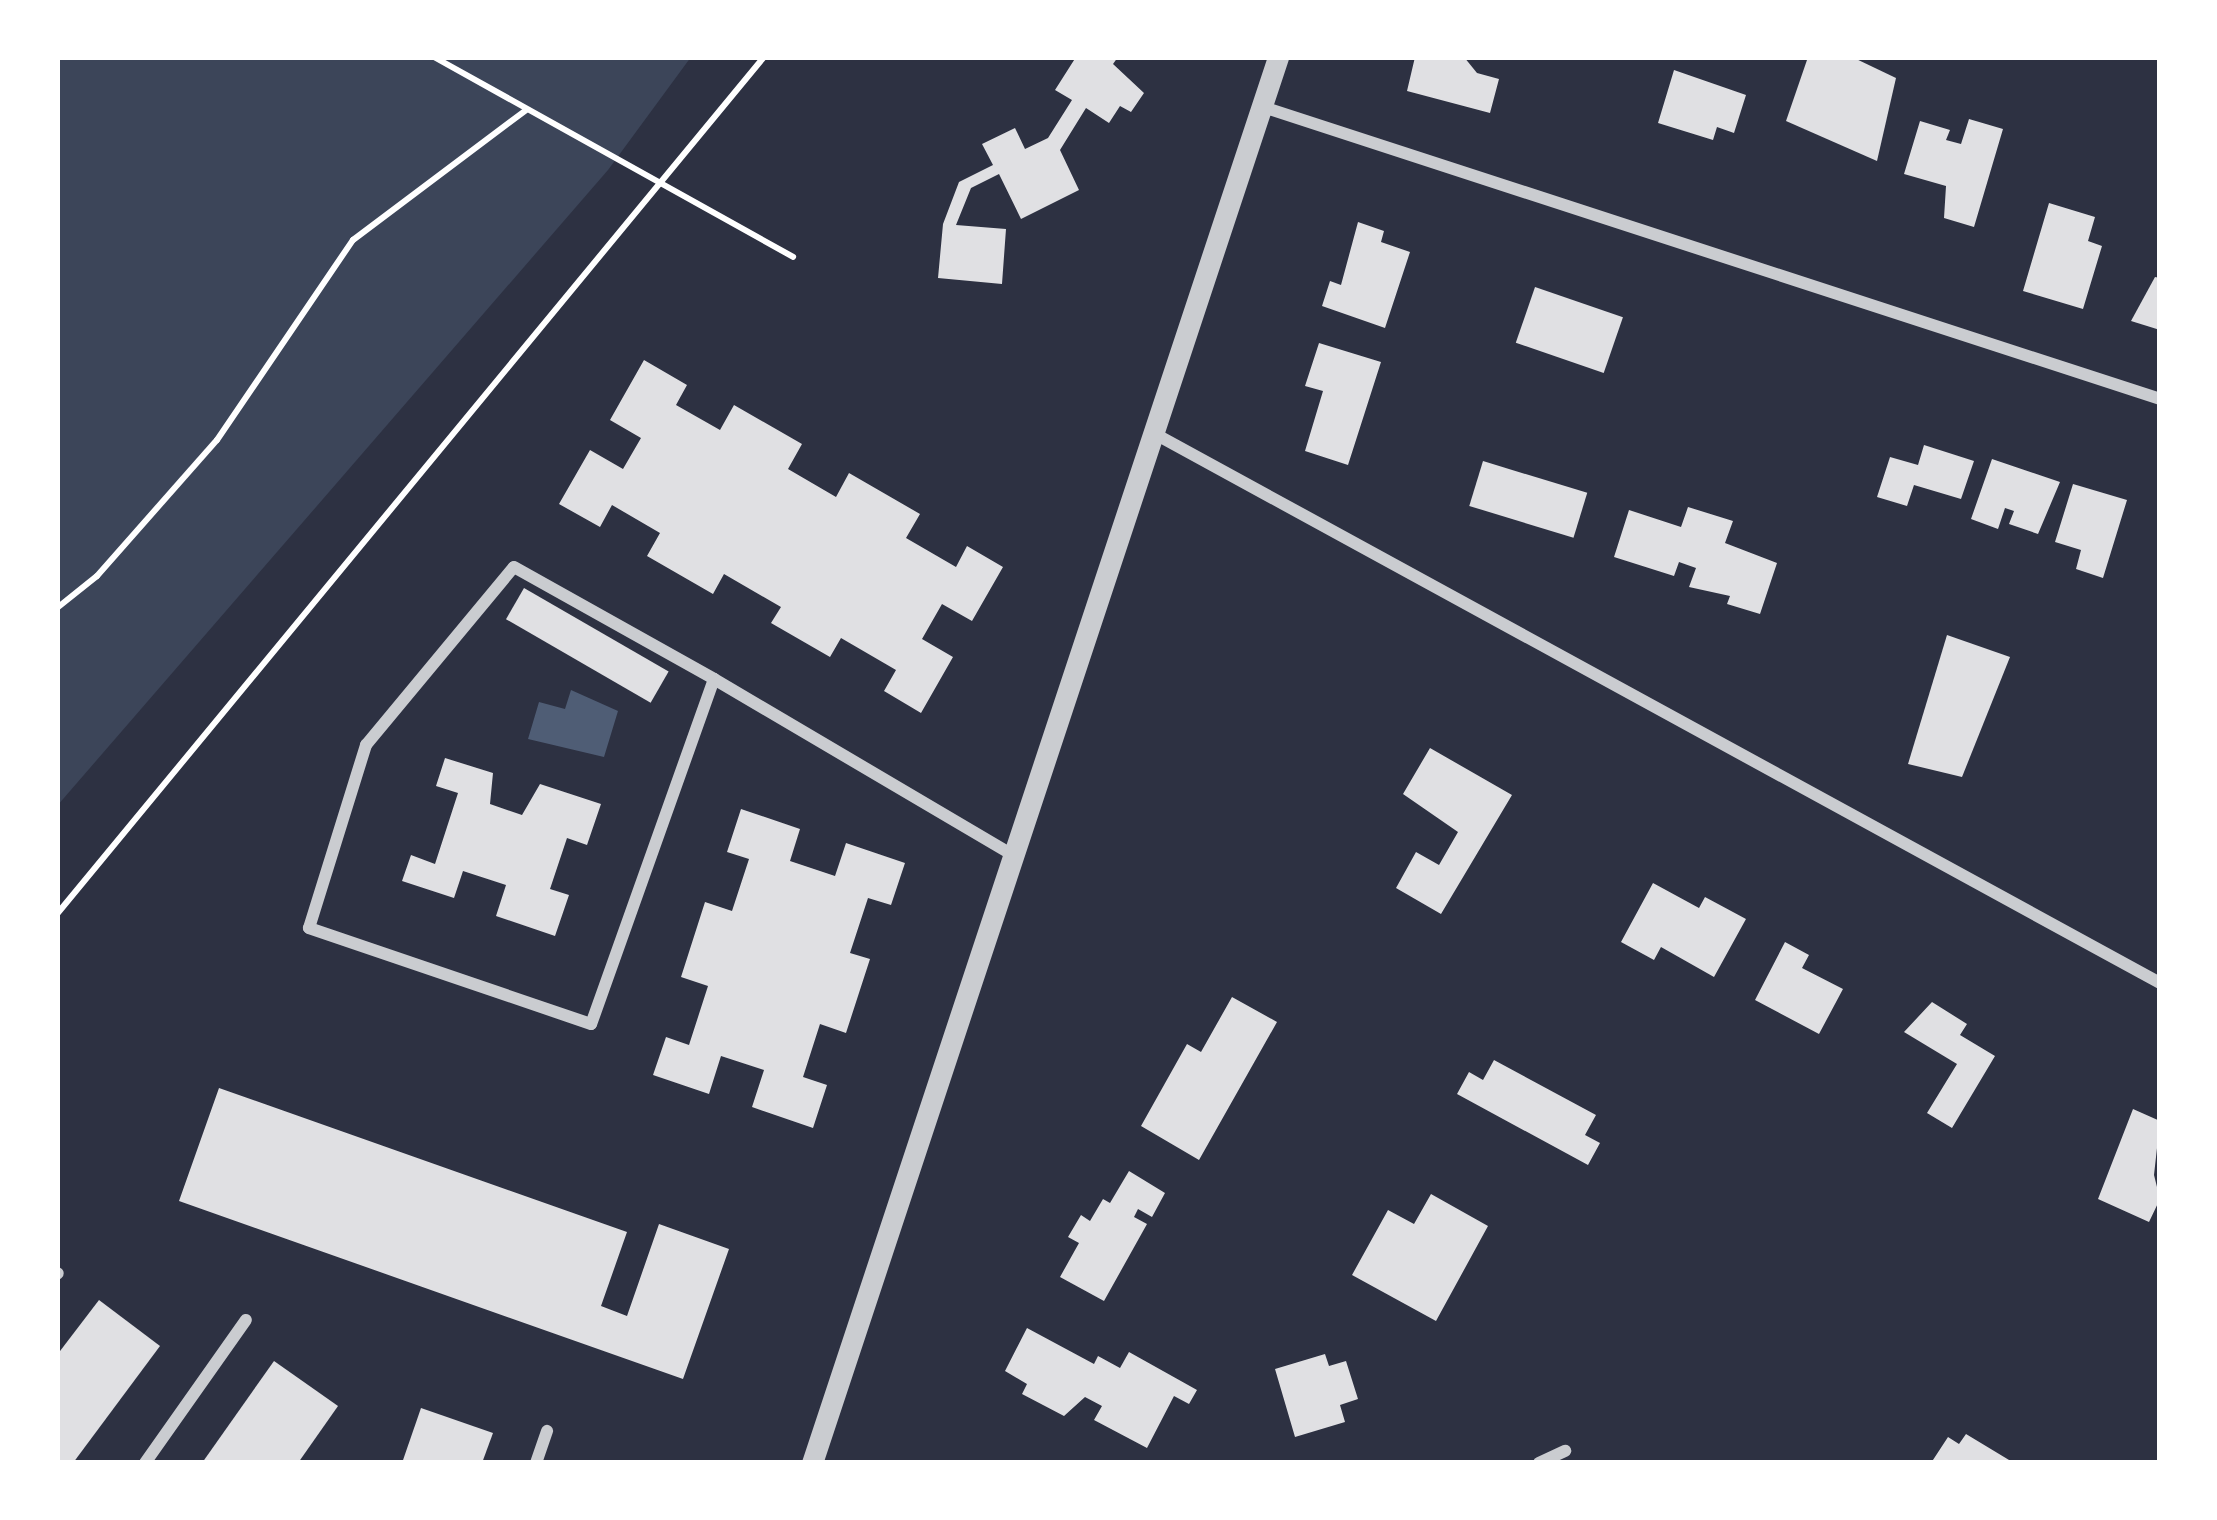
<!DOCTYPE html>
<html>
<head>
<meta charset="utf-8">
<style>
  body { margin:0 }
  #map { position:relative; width:2217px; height:1520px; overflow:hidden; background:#2d3142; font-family:Cabin,sans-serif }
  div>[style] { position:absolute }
  .green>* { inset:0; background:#3c4559 }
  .water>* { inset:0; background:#4f5d75 }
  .building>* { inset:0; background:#e0e0e3; transform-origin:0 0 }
  .path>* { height:6px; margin:-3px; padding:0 3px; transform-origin:3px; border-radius:3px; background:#fff }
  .minor>* { height:12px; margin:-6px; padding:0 6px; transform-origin:6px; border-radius:6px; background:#caccd0 }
  .tertiary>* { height:21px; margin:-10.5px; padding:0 10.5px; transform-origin:10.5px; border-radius:10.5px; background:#caccd0 }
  span { translate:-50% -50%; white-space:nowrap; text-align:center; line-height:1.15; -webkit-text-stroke:12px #fff; paint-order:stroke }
  .frame { position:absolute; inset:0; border:60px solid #fff; pointer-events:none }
</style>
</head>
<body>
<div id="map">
  <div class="green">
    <div style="clip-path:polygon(57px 57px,691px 57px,608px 170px,57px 806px)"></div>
  </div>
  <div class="water">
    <div style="clip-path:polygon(571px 690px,618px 711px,604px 757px,528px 739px,539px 702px,565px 709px)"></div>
  </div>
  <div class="building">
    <div style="clip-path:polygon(1076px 57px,1118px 57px,1113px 64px,1144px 93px,1131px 112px,1120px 106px,1109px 123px,1086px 108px,1060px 150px,1079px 190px,1021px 219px,999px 174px,971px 188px,956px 225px,1006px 229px,1002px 284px,938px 278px,943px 224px,959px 182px,993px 165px,982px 144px,1015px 128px,1025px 149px,1048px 138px,1072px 100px,1055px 90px)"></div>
    <div style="clip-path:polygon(1415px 57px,1464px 57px,1477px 73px,1499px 79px,1490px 113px,1407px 91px)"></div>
    <div style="clip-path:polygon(1808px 57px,1852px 57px,1896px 78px,1877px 161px,1786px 121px)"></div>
    <div style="clip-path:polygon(1674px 70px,1746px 95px,1734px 133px,1717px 127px,1713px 140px,1658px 123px)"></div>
    <div style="clip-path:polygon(1969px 119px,2003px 129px,1974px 227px,1944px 218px,1946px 186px,1904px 174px,1920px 121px,1950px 130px,1946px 140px,1961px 144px)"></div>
    <div style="clip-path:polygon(2049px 203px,2095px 217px,2088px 241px,2102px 246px,2083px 309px,2023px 291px)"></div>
    <div style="clip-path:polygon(1358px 222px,1384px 231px,1381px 242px,1410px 252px,1385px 328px,1322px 306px,1330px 281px,1341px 285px)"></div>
    <div style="clip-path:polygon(2155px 277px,2160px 278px,2160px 330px,2131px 321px)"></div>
    <div style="left:1535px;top:287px;width:93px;height:59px;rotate:19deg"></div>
    <div style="clip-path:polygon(1319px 343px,1381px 362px,1348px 465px,1305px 451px,1323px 391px,1305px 386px)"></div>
    <div style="clip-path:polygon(644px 360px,687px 385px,676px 405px,720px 430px,734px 405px,802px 444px,788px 469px,836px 497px,849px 473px,920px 514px,906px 538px,956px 567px,967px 546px,1003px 567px,972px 621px,942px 604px,922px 639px,953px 657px,921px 713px,884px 691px,896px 670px,841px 638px,830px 657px,771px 623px,781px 607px,724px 574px,713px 594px,647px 556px,660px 533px,612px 505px,600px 527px,559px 504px,590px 450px,623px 469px,641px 438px,610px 420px)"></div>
    <div style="clip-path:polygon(1924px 445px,1974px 461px,1961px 499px,1914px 485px,1907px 506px,1877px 497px,1890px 457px,1918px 465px)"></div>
    <div style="clip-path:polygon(1992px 459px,2060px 482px,2038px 534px,2009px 524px,2014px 511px,2005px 508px,1998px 529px,1971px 519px)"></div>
    <div style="left:1483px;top:461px;width:109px;height:47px;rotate:17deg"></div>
    <div style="clip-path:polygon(2073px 484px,2127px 500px,2103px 578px,2076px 569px,2081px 550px,2055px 542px)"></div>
    <div style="clip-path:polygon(1688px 507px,1733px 521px,1725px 543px,1777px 563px,1760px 614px,1727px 604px,1730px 596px,1689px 587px,1696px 568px,1679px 562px,1674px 576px,1614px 557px,1629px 510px,1681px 527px)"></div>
    <div style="left:524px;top:588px;width:167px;height:36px;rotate:30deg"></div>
    <div style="clip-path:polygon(1947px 635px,2010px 657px,1962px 777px,1908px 764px)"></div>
    <div style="clip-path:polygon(1430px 748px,1512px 795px,1441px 914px,1396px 888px,1416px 852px,1439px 865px,1458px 832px,1403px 794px)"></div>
    <div style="clip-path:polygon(445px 758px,493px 773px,490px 804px,522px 815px,540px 784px,601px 804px,587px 845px,567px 838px,550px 889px,569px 895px,555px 936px,496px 916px,506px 885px,463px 871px,454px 898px,402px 881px,411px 855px,435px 864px,458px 793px,436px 786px)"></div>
    <div style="clip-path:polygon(741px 809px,800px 829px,790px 861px,835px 876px,846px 843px,905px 863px,891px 905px,868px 898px,850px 953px,870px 959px,846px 1033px,820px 1024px,803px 1077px,827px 1085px,813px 1128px,752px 1107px,764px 1070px,721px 1056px,709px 1094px,653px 1075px,666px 1037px,689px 1045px,708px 986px,681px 977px,705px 902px,732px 911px,749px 859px,727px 852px)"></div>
    <div style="clip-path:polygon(1653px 883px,1699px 908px,1705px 897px,1746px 919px,1714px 977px,1661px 947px,1654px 960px,1621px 942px)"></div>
    <div style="clip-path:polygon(1785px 942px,1809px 955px,1802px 968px,1843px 989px,1819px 1034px,1755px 1000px)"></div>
    <div style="clip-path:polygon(1232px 997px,1277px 1022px,1199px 1160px,1141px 1126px,1187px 1044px,1201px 1052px)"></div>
    <div style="clip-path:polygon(1932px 1002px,1967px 1024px,1960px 1035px,1995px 1056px,1952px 1128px,1927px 1113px,1957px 1064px,1904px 1032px)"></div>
    <div style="clip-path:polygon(1494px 1060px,1596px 1115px,1585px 1135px,1600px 1143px,1588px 1165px,1457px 1094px,1469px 1072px,1483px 1080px)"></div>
    <div style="clip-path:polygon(219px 1088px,627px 1232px,601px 1306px,627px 1316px,659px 1224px,729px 1249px,683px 1379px,179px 1201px)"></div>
    <div style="clip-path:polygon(2133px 1109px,2160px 1121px,2154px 1175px,2160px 1199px,2149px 1222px,2098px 1199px)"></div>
    <div style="clip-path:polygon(1129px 1171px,1165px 1193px,1152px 1217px,1138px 1209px,1134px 1217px,1147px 1224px,1104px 1301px,1060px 1277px,1079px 1243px,1068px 1237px,1081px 1215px,1090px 1221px,1103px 1199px,1110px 1203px)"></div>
    <div style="clip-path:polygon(1431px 1194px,1488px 1226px,1436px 1321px,1352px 1275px,1388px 1210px,1414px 1224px)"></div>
    <div style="clip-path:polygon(99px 1300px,160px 1346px,73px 1463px,57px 1463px,57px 1355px)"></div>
    <div style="clip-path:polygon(1027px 1328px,1094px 1364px,1098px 1356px,1120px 1368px,1129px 1352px,1197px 1390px,1189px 1404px,1174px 1396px,1147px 1448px,1094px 1420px,1102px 1406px,1085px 1397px,1064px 1416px,1022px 1394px,1027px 1384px,1005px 1371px)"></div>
    <div style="clip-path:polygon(1325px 1354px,1329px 1366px,1346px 1361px,1358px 1399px,1340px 1405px,1345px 1422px,1295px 1437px,1275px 1369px)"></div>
    <div style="clip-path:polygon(274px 1361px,338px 1406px,298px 1463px,202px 1463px)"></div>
    <div style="clip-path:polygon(421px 1408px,493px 1433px,482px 1463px,402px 1463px)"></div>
    <div style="clip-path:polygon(1966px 1434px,2014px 1463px,1931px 1463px,1948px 1437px,1959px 1444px)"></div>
  </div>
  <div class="path">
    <div style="left:434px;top:57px;width:411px;rotate:29.1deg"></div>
    <div style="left:57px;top:608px;width:51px;rotate:-38.7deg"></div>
    <div style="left:97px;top:576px;width:181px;rotate:-48.6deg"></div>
    <div style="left:217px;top:440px;width:242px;rotate:-55.8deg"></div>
    <div style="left:353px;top:240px;width:216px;rotate:-36.9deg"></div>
    <div style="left:57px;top:914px;width:1111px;rotate:-50.48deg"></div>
  </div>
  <div class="minor">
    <div style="left:1260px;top:106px;width:946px;rotate:18.03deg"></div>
    <div style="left:1157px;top:435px;width:1143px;rotate:28.65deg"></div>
    <div style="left:514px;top:567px;width:229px;rotate:29.2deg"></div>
    <div style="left:714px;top:679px;width:366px;rotate:109.6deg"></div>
    <div style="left:591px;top:1024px;width:298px;rotate:-161.2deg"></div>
    <div style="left:309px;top:928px;width:192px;rotate:-72.7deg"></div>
    <div style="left:366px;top:745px;width:231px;rotate:-50.3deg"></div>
    <div style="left:714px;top:679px;width:348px;rotate:30.5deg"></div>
    <div style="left:57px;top:1274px;width:1px;rotate:-45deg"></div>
    <div style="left:145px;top:1463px;width:175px;rotate:-54.8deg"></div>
    <div style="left:536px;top:1463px;width:34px;rotate:-71deg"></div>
    <div style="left:1539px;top:1463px;width:29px;rotate:-25deg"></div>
  </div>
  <div class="tertiary">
    <div style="left:812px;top:1463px;width:1481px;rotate:-71.66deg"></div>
  </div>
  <div class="frame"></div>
</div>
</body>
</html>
